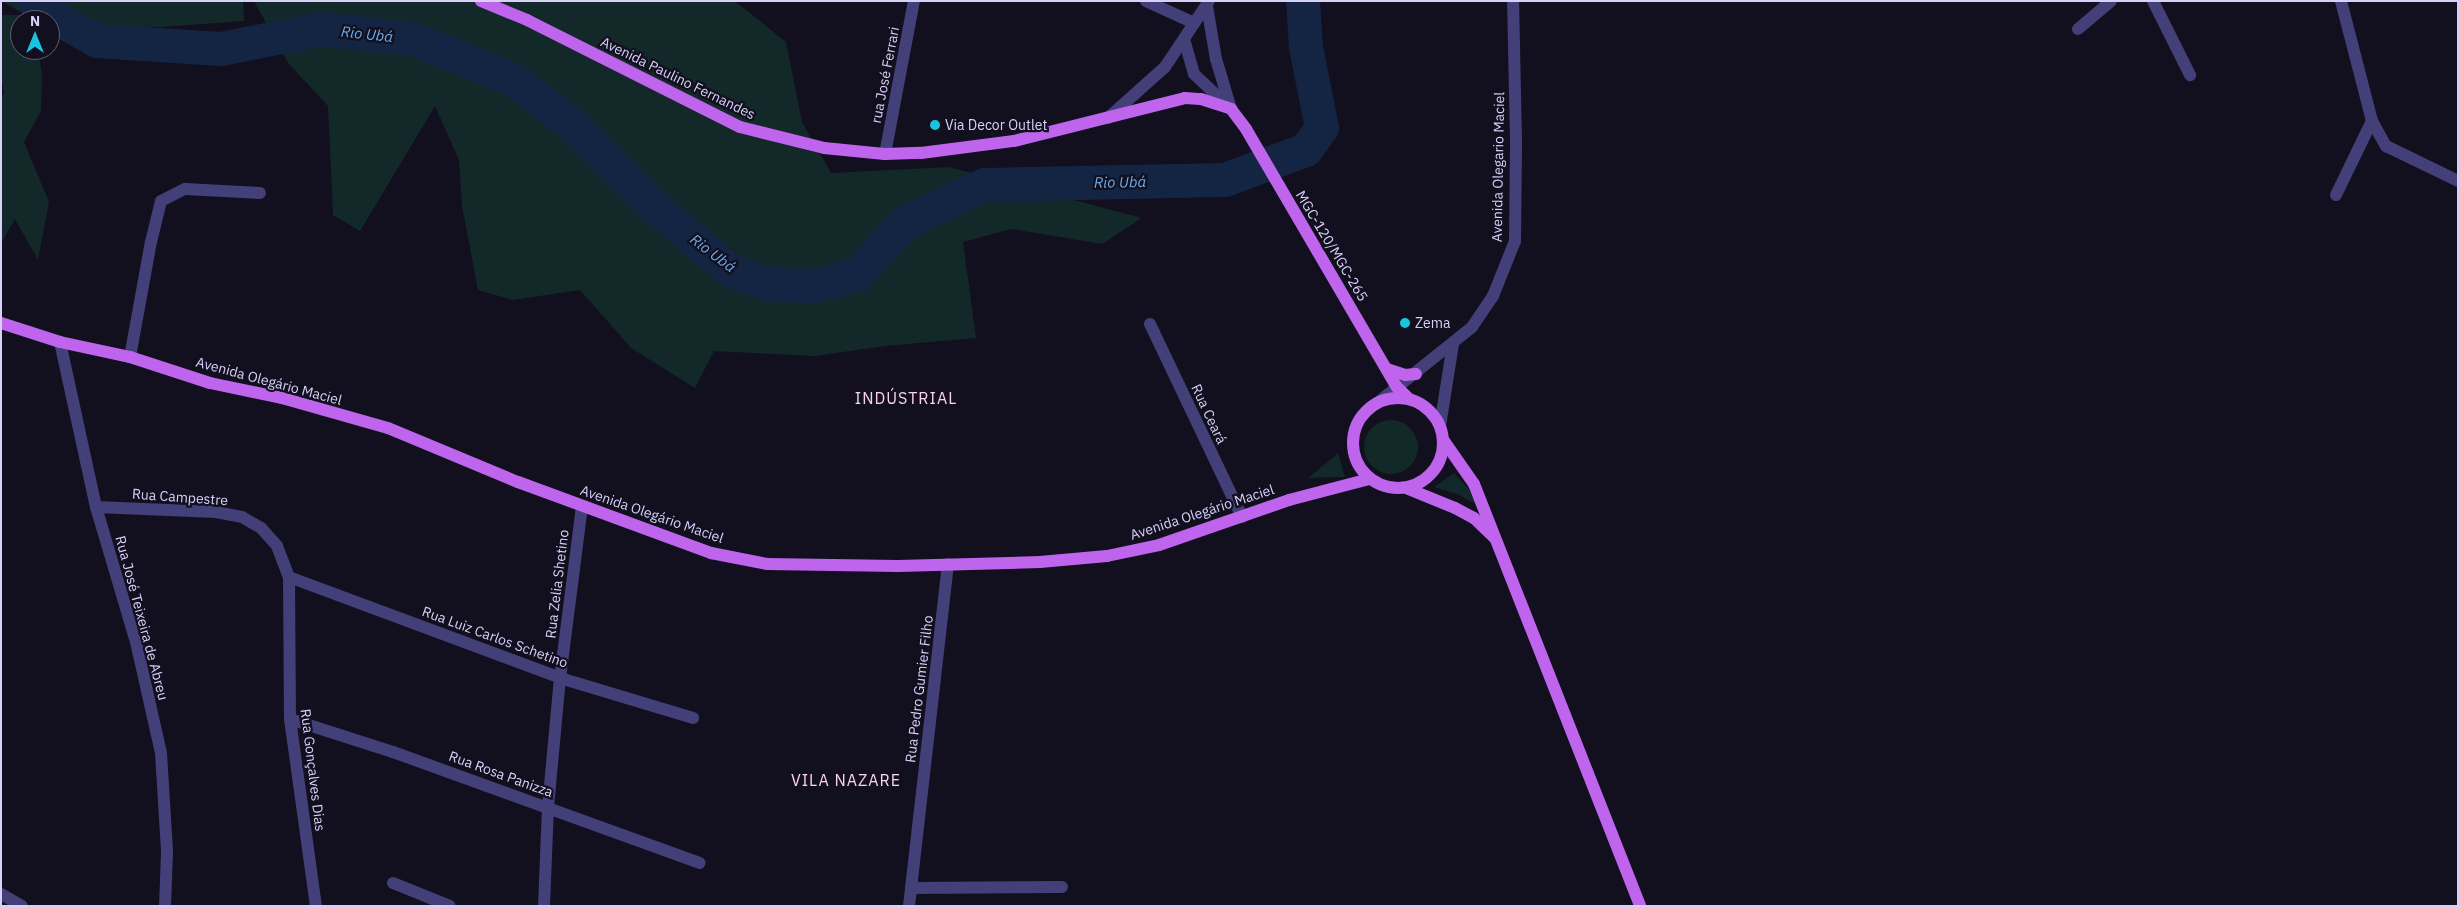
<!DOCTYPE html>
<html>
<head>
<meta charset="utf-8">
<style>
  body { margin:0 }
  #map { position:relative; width:2459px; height:907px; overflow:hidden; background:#120f1e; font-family:"IBM Plex Sans",sans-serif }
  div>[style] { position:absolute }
  .green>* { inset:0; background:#132828 }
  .round { border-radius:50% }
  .river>* { height:34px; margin:-17px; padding:0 17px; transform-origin:17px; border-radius:17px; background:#142543 }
  .minor>* { height:12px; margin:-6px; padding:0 6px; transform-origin:6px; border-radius:6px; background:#433f78 }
  .major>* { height:12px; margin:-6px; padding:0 6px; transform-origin:6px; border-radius:6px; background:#bf65ed }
  .major>.ring { margin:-6px; padding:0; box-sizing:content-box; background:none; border:12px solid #bf65ed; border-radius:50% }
  .dots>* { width:14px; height:14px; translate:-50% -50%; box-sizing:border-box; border:2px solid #120f1e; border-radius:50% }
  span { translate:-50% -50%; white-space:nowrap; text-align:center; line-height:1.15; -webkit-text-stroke:4.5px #120f1e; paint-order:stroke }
  .street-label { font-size:14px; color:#d7d1fa }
  .poi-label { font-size:14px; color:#d7d1fa }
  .left { translate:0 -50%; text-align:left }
  .water-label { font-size:15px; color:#6badee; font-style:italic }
  .quarter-label { font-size:16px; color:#fad3eb; letter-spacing:1px }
  .frame { position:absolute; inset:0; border:2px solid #d7d1fa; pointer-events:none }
  .north { position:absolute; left:10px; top:10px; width:50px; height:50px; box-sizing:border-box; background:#120f1e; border:1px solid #615d76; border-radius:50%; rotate:0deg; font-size:14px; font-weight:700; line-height:20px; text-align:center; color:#d7d1fa }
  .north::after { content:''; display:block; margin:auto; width:18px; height:22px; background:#19c4de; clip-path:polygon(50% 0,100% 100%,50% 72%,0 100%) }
</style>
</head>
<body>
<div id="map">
  <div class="green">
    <div style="clip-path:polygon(1px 1px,243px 1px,244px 21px,161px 27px,50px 27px,50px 20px,20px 20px,20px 50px,38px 50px,42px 76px,41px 111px,24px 142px,49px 202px,38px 260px,15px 219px,1px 243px,1px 97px,4px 93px,1px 77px,1px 15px,26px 15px)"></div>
    <div style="clip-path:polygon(254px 1px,735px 1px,786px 42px,802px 122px,831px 173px,949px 167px,1142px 218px,1102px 244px,1011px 229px,963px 242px,976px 338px,885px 346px,815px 356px,714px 351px,695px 388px,631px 348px,580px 290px,513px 300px,478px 290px,462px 206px,459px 160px,435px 106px,360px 231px,333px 215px,328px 106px,288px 63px)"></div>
    <div class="round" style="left:1364px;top:420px;width:54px;height:54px"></div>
    <div style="clip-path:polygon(1338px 453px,1345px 477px,1308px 478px)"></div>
    <div style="clip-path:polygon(1454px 473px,1468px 488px,1476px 504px,1457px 494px,1434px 487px)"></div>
  </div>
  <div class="river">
    <div style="left:34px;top:1px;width:36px;rotate:36deg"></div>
    <div style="left:63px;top:22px;width:39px;rotate:29deg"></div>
    <div style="left:97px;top:41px;width:124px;rotate:3.7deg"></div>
    <div style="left:221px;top:49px;width:103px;rotate:-11.2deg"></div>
    <div style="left:322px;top:29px;width:92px;rotate:6.3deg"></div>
    <div style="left:413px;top:39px;width:109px;rotate:22.1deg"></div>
    <div style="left:514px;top:80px;width:69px;rotate:37.4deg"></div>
    <div style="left:569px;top:122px;width:125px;rotate:44.7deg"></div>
    <div style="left:658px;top:210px;width:95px;rotate:39.9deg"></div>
    <div style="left:731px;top:271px;width:42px;rotate:19.3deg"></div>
    <div style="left:771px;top:285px;width:43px;rotate:1.3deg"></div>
    <div style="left:814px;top:286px;width:45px;rotate:-14deg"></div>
    <div style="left:858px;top:275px;width:68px;rotate:-48.6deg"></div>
    <div style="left:903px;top:224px;width:90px;rotate:-25.7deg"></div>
    <div style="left:984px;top:185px;width:241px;rotate:-1.2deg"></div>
    <div style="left:1225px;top:180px;width:86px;rotate:-20.3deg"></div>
    <div style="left:1306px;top:150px;width:27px;rotate:-54deg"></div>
    <div style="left:1322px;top:128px;width:83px;rotate:-101.2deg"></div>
    <div style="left:1306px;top:47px;width:46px;rotate:-93.7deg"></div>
  </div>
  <div class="minor">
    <div style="left:1146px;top:1px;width:53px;rotate:24.6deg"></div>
    <div style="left:2153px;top:1px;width:83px;rotate:63.4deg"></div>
    <div style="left:2341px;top:1px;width:124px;rotate:75.5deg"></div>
    <div style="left:2372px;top:121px;width:29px;rotate:61deg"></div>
    <div style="left:2386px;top:146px;width:80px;rotate:25.9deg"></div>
    <div style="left:1207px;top:6px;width:54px;rotate:80.4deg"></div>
    <div style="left:1216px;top:59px;width:52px;rotate:73.3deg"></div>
    <div style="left:2078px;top:29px;width:43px;rotate:-40.3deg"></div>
    <div style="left:1184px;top:39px;width:36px;rotate:74deg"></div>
    <div style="left:1194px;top:74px;width:48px;rotate:43.3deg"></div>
    <div style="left:1108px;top:118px;width:76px;rotate:-41.8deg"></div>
    <div style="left:1165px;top:67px;width:79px;rotate:-56.3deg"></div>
    <div style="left:885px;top:154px;width:156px;rotate:-79.3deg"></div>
    <div style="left:2336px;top:195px;width:82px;rotate:-64.1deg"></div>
    <div style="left:1150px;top:324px;width:214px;rotate:64.5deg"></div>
    <div style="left:60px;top:342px;width:169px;rotate:77.7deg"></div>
    <div style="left:96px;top:507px;width:141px;rotate:73.5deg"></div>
    <div style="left:136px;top:642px;width:114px;rotate:77.3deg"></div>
    <div style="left:161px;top:753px;width:99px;rotate:86.5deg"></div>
    <div style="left:167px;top:852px;width:54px;rotate:92.1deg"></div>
    <div style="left:130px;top:357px;width:117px;rotate:-79.7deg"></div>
    <div style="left:151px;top:242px;width:42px;rotate:-76.3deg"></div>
    <div style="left:161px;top:201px;width:27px;rotate:-27deg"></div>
    <div style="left:185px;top:189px;width:75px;rotate:3.1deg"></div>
    <div style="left:1376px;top:404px;width:123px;rotate:-38.7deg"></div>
    <div style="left:1472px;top:327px;width:37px;rotate:-56deg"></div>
    <div style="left:1493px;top:296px;width:59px;rotate:-68.2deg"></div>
    <div style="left:1515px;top:241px;width:100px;rotate:-89.4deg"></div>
    <div style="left:1516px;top:141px;width:140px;rotate:-91.2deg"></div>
    <div style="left:1440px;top:426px;width:83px;rotate:-81deg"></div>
    <div style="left:96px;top:507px;width:120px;rotate:2.4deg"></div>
    <div style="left:216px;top:512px;width:26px;rotate:11deg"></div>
    <div style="left:242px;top:517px;width:22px;rotate:30deg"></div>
    <div style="left:261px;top:528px;width:24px;rotate:48deg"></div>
    <div style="left:277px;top:546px;width:33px;rotate:69deg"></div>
    <div style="left:289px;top:577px;width:142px;rotate:89.6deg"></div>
    <div style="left:290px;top:719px;width:189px;rotate:82.1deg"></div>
    <div style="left:289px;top:577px;width:289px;rotate:20.4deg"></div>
    <div style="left:560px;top:678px;width:139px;rotate:16.7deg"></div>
    <div style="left:290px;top:719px;width:108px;rotate:17.8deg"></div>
    <div style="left:393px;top:752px;width:326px;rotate:19.9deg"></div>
    <div style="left:393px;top:883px;width:61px;rotate:22deg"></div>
    <div style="left:911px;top:888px;width:151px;rotate:-0.4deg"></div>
    <div style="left:1px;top:894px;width:24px;rotate:30deg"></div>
    <div style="left:544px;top:906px;width:99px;rotate:-87.7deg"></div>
    <div style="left:548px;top:807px;width:130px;rotate:-84.7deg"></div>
    <div style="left:560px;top:678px;width:173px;rotate:-82.7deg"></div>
    <div style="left:909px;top:906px;width:344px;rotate:-83.5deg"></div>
  </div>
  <div class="major">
    <div style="left:481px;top:1px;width:50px;rotate:22.4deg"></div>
    <div style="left:527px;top:20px;width:238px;rotate:26.7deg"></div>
    <div style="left:740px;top:127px;width:87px;rotate:14deg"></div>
    <div style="left:824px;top:148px;width:61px;rotate:5.6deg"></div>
    <div style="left:885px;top:154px;width:36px;rotate:-2deg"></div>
    <div style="left:921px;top:153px;width:94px;rotate:-7.4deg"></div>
    <div style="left:1014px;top:141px;width:176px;rotate:-14.1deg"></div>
    <div style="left:1185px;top:98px;width:16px;rotate:4deg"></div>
    <div style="left:1201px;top:99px;width:32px;rotate:18deg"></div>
    <div style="left:1231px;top:109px;width:25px;rotate:53deg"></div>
    <div style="left:1246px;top:129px;width:299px;rotate:59.7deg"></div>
    <div style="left:1397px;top:387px;width:16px;rotate:45deg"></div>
    <div style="left:1px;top:323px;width:62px;rotate:17.9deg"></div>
    <div style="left:60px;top:342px;width:72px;rotate:12.1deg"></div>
    <div style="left:130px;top:357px;width:84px;rotate:18deg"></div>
    <div style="left:210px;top:383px;width:74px;rotate:11.8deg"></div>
    <div style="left:282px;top:398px;width:110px;rotate:15.8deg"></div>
    <div style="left:388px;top:428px;width:141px;rotate:22.6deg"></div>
    <div style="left:518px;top:482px;width:206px;rotate:20.2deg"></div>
    <div style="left:711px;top:553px;width:57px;rotate:11.1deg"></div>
    <div style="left:767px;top:564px;width:131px;rotate:0.9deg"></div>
    <div style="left:898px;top:566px;width:142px;rotate:-1.6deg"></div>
    <div style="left:1040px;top:562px;width:67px;rotate:-5.1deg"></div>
    <div style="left:1107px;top:556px;width:53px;rotate:-11.9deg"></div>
    <div style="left:1159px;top:545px;width:138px;rotate:-19.1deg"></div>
    <div style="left:1289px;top:500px;width:83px;rotate:-14.7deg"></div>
    <div style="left:1387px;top:369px;width:19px;rotate:18deg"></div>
    <div style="left:1405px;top:375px;width:11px;rotate:-5deg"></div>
    <div class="ring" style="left:1353px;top:398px;width:78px;height:78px"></div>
    <div style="left:1444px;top:441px;width:52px;rotate:55.1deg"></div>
    <div style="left:1474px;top:484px;width:453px;rotate:68.5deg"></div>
    <div style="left:1406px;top:488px;width:53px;rotate:22.2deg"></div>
    <div style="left:1455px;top:508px;width:21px;rotate:28deg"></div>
    <div style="left:1474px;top:518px;width:28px;rotate:44deg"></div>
  </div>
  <div class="dots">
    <div style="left:935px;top:125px;background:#19c4de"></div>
    <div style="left:1405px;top:323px;background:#19c4de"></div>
  </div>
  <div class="street-label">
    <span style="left:885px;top:75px;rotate:-79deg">rua José Ferrari</span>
    <span style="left:678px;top:78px;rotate:26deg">Avenida Paulino Fernandes</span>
    <span style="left:1498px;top:167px;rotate:-89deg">Avenida Olegario Maciel</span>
    <span style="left:1332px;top:246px;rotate:59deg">MGC-120/MGC-265</span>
    <span style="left:269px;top:381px;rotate:15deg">Avenida Olegário Maciel</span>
    <span style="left:1209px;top:414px;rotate:65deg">Rua Ceará</span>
    <span style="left:180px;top:497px;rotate:4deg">Rua Campestre</span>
    <span style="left:1202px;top:512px;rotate:-18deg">Avenida Olegário Maciel</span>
    <span style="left:652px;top:514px;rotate:19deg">Avenida Olegário Maciel</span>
    <span style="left:557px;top:584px;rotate:-83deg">Rua Zelia Shetino</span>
    <span style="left:142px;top:618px;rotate:75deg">Rua José Teixeira de Abreu</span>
    <span style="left:495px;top:637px;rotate:20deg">Rua Luiz Carlos Schetino</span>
    <span style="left:919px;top:689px;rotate:-83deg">Rua Pedro Gumier Filho</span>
    <span style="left:313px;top:770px;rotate:83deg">Rua Gonçalves Dias</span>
    <span style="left:501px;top:774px;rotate:20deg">Rua Rosa Panizza</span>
  </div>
  <div class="poi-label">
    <span class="left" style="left:945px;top:125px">Via Decor Outlet</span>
    <span class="left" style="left:1415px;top:323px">Zema</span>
  </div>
  <div class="water-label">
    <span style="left:367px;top:34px;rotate:6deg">Rio Ubá</span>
    <span style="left:1120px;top:182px;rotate:-1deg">Rio Ubá</span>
    <span style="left:713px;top:253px;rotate:37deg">Rio Ubá</span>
  </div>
  <div class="quarter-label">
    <span style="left:906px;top:398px">INDÚSTRIAL</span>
    <span style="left:846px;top:780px">VILA NAZARE</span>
  </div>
  <div class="frame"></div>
  <div class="north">N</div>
</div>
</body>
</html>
